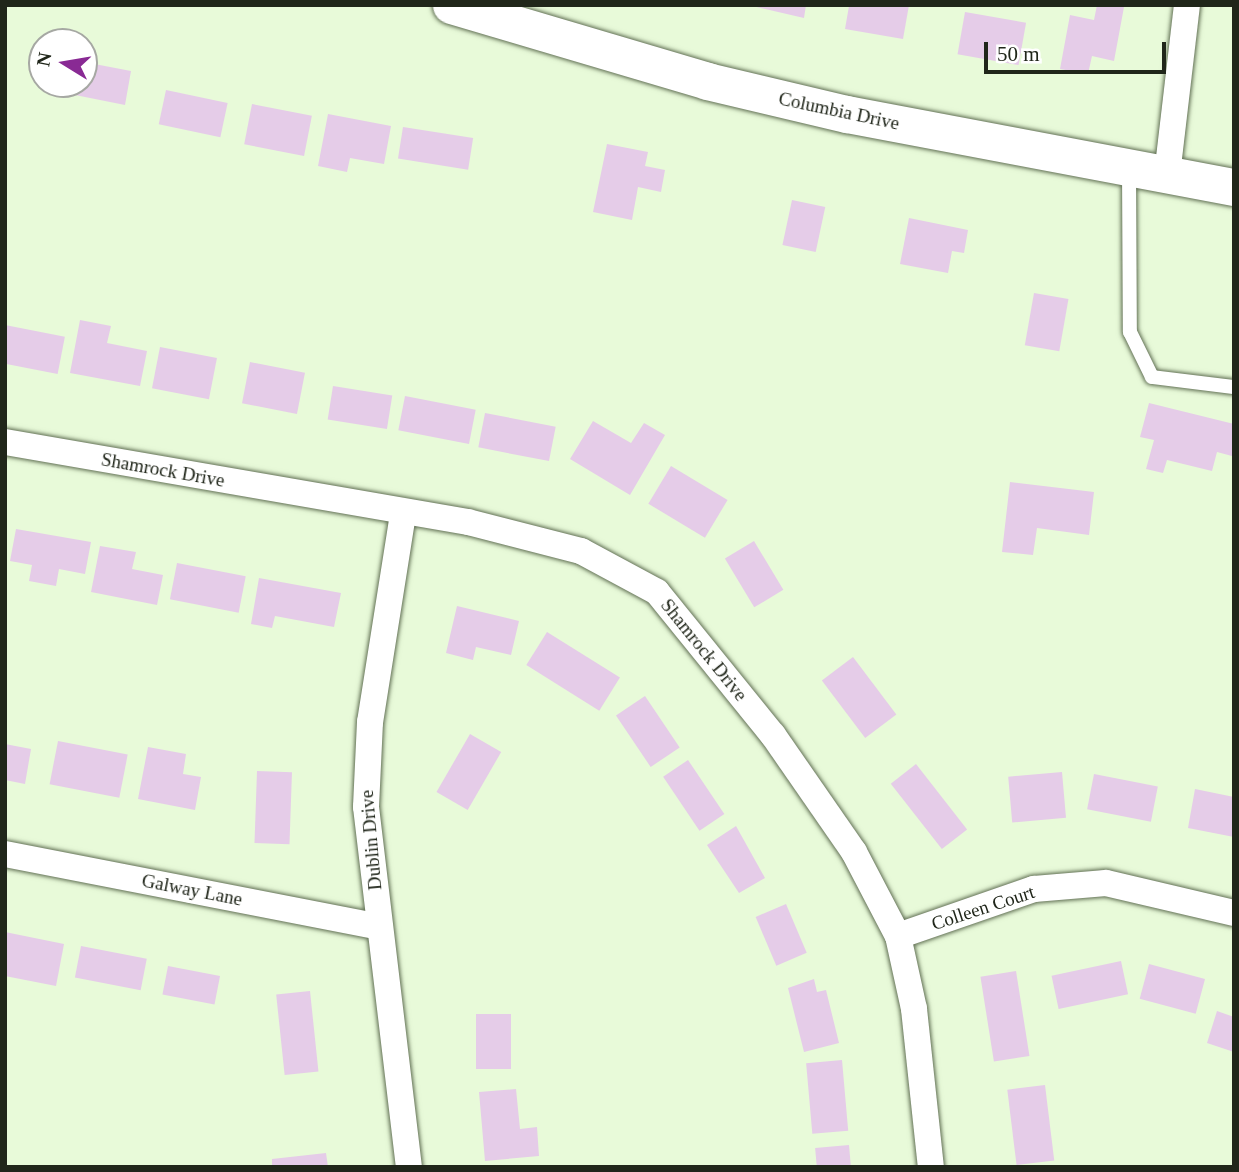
<!DOCTYPE html>
<html>
<head>
<meta charset="utf-8">
<style>
  body { margin:0 }
  #map { position:relative; width:1239px; height:1172px; overflow:hidden; background:#e8fad9; font-family:"Times New Roman",serif }
  div>[style] { position:absolute }
  .building>* { inset:0; background:#e5cce8; transform-origin:0 0 }
  .roads { filter:drop-shadow(0 0 2px #627155) drop-shadow(0 0 2px #627155) }
  .lane>* { height:14px; margin:-7px; padding:0 7px; transform-origin:7px; border-radius:7px; background:#fff }
  .street>* { height:26px; margin:-13px; padding:0 13px; transform-origin:13px; border-radius:13px; background:#fff }
  .secondary>* { height:37px; margin:-18.5px; padding:0 18.5px; transform-origin:18.5px; border-radius:18.5px; background:#fff }
  span { translate:-50% -50%; white-space:nowrap; text-align:center; line-height:1.15; -webkit-text-stroke:6px #fff; paint-order:stroke }
  .street-label { font-size:19px; color:#20261a }
  .frame { position:absolute; inset:0; border:7px solid #20261a; pointer-events:none }
  .north { position:absolute; left:28px; top:28px; width:70px; height:70px; box-sizing:border-box; background:#fff; border:2px solid #a6a8a3; border-radius:50%; rotate:281deg; font-size:19px; font-weight:700; line-height:28px; text-align:center; color:#20261a }
  .north::after { content:''; display:block; margin:auto; width:24px; height:32px; background:#892a94; clip-path:polygon(50% 0,100% 100%,50% 72%,0 100%) }
  .scale { position:absolute; left:984px; top:42px; width:182px; height:32px; box-sizing:border-box; border:4px solid #20261a; border-top:0; padding-left:9px; font-size:21px; line-height:24px; white-space:nowrap; color:#20261a; -webkit-text-stroke:5px #fff; paint-order:stroke }
</style>
</head>
<body>
<div id="map">
  <div class="building">
    <div style="clip-path:polygon(748px 5px,806px 5px,804px 18px)"></div>
    <div style="clip-path:polygon(864px 5px,909px 5px,903px 39px,845px 29px,849px 6px)"></div>
    <div style="clip-path:polygon(1097px 5px,1124px 7px,1114px 61px,1092px 56px,1088px 74px,1060px 69px,1070px 15px,1094px 20px)"></div>
    <div style="left:965px;top:12px;width:62px;height:43px;rotate:10deg"></div>
    <div style="clip-path:polygon(84px 62px,131px 71px,125px 105px,40px 88px,84px 84px)"></div>
    <div style="left:166px;top:90px;width:63px;height:35px;rotate:12deg"></div>
    <div style="left:252px;top:104px;width:61px;height:41px;rotate:11deg"></div>
    <div style="clip-path:polygon(328px 114px,391px 126px,384px 164px,350px 158px,347px 172px,318px 166px)"></div>
    <div style="left:403px;top:127px;width:71px;height:32px;rotate:9deg"></div>
    <div style="clip-path:polygon(607px 144px,648px 152px,645px 166px,665px 170px,661px 192px,638px 187px,632px 220px,593px 212px)"></div>
    <div style="left:792px;top:200px;width:34px;height:46px;rotate:12deg"></div>
    <div style="clip-path:polygon(909px 218px,968px 230px,964px 253px,952px 251px,948px 273px,900px 264px)"></div>
    <div style="left:1034px;top:293px;width:35px;height:53px;rotate:10deg"></div>
    <div style="clip-path:polygon(80px 320px,111px 326px,107px 343px,147px 351px,140px 386px,70px 373px)"></div>
    <div style="left:5px;top:325px;width:61px;height:38px;rotate:11deg"></div>
    <div style="left:160px;top:347px;width:58px;height:42px;rotate:11deg"></div>
    <div style="left:250px;top:362px;width:56px;height:42px;rotate:11deg"></div>
    <div style="left:333px;top:386px;width:60px;height:34px;rotate:9deg"></div>
    <div style="left:405px;top:396px;width:72px;height:35px;rotate:11deg"></div>
    <div style="clip-path:polygon(1149px 403px,1234px 424px,1232px 456px,1217px 452px,1212px 471px,1167px 460px,1163px 473px,1146px 469px,1154px 440px,1140px 437px)"></div>
    <div style="left:485px;top:413px;width:72px;height:35px;rotate:11deg"></div>
    <div style="clip-path:polygon(593px 421px,631px 443px,644px 423px,665px 435px,630px 495px,570px 459px)"></div>
    <div style="left:671px;top:466px;width:66px;height:44px;rotate:31deg"></div>
    <div style="clip-path:polygon(1010px 482px,1094px 492px,1089px 535px,1037px 528px,1033px 555px,1002px 552px)"></div>
    <div style="clip-path:polygon(16px 529px,91px 542px,85px 574px,59px 569px,56px 586px,29px 581px,32px 565px,10px 561px)"></div>
    <div style="left:754px;top:541px;width:57px;height:34px;rotate:59deg"></div>
    <div style="clip-path:polygon(100px 546px,136px 552px,132px 569px,163px 575px,157px 605px,91px 592px)"></div>
    <div style="left:177px;top:563px;width:70px;height:37px;rotate:11deg"></div>
    <div style="clip-path:polygon(259px 578px,341px 593px,334px 627px,275px 616px,272px 628px,251px 624px)"></div>
    <div style="clip-path:polygon(457px 606px,519px 621px,511px 655px,476px 647px,473px 660px,446px 653px)"></div>
    <div style="left:547px;top:632px;width:86px;height:39px;rotate:32deg"></div>
    <div style="left:853px;top:657px;width:72px;height:39px;rotate:53deg"></div>
    <div style="left:645px;top:696px;width:62px;height:35px;rotate:56deg"></div>
    <div style="left:470px;top:734px;width:36px;height:67px;rotate:30deg"></div>
    <div style="left:58px;top:741px;width:71px;height:44px;rotate:11deg"></div>
    <div style="clip-path:polygon(5px 744px,31px 749px,25px 784px,5px 780px)"></div>
    <div style="clip-path:polygon(148px 747px,186px 754px,183px 774px,201px 777px,195px 810px,138px 799px)"></div>
    <div style="left:688px;top:760px;width:65px;height:30px;rotate:56deg"></div>
    <div style="left:916px;top:764px;width:83px;height:32px;rotate:52deg"></div>
    <div style="left:257px;top:771px;width:35px;height:72px;rotate:2deg"></div>
    <div style="left:1062px;top:772px;width:46px;height:54px;rotate:85deg"></div>
    <div style="left:1094px;top:774px;width:65px;height:36px;rotate:11deg"></div>
    <div style="clip-path:polygon(1195px 789px,1234px 797px,1234px 837px,1188px 828px)"></div>
    <div style="clip-path:polygon(736px 826px,765px 878px,739px 893px,707px 845px)"></div>
    <div style="left:786px;top:904px;width:53px;height:33px;rotate:67deg"></div>
    <div style="clip-path:polygon(5px 932px,64px 944px,56px 986px,5px 976px)"></div>
    <div style="left:81px;top:946px;width:67px;height:32px;rotate:11deg"></div>
    <div style="left:1121px;top:961px;width:34px;height:71px;rotate:78deg"></div>
    <div style="left:1149px;top:964px;width:58px;height:36px;rotate:15deg"></div>
    <div style="left:168px;top:966px;width:53px;height:29px;rotate:11deg"></div>
    <div style="left:1016px;top:971px;width:86px;height:36px;rotate:81deg"></div>
    <div style="clip-path:polygon(814px 979px,817px 992px,826px 990px,839px 1043px,804px 1052px,788px 988px)"></div>
    <div style="left:310px;top:991px;width:81px;height:34px;rotate:84deg"></div>
    <div style="clip-path:polygon(1217px 1011px,1234px 1017px,1234px 1052px,1207px 1043px)"></div>
    <div style="left:511px;top:1014px;width:55px;height:35px;rotate:90deg"></div>
    <div style="left:842px;top:1060px;width:71px;height:36px;rotate:85deg"></div>
    <div style="left:1045px;top:1085px;width:76px;height:38px;rotate:83deg"></div>
    <div style="clip-path:polygon(516px 1089px,520px 1129px,537px 1127px,539px 1156px,485px 1161px,479px 1092px)"></div>
    <div style="left:849px;top:1145px;width:22px;height:34px;rotate:85deg"></div>
    <div style="clip-path:polygon(326px 1153px,328px 1167px,272px 1167px,272px 1159px)"></div>
  </div>
  <div class="roads">
    <div class="lane">
      <div style="left:1129px;top:168px;width:164px;rotate:89.7deg"></div>
      <div style="left:1130px;top:332px;width:50px;rotate:63.9deg"></div>
      <div style="left:1152px;top:377px;width:83px;rotate:7deg"></div>
    </div>
    <div class="street">
      <div style="left:1167px;top:175px;width:171px;rotate:-83.3deg"></div>
      <div style="left:5px;top:442px;width:470px;rotate:9.8deg"></div>
      <div style="left:468px;top:522px;width:117px;rotate:14.4deg"></div>
      <div style="left:581px;top:551px;width:86px;rotate:28.3deg"></div>
      <div style="left:657px;top:592px;width:184px;rotate:51deg"></div>
      <div style="left:773px;top:735px;width:142px;rotate:55.3deg"></div>
      <div style="left:854px;top:852px;width:95px;rotate:62.4deg"></div>
      <div style="left:898px;top:936px;width:75px;rotate:77.6deg"></div>
      <div style="left:914px;top:1009px;width:159px;rotate:83.9deg"></div>
      <div style="left:403px;top:514px;width:211px;rotate:99deg"></div>
      <div style="left:370px;top:722px;width:85px;rotate:92.7deg"></div>
      <div style="left:366px;top:807px;width:363px;rotate:83.2deg"></div>
      <div style="left:5px;top:854px;width:381px;rotate:11deg"></div>
      <div style="left:898px;top:936px;width:144px;rotate:-19.1deg"></div>
      <div style="left:1034px;top:889px;width:72px;rotate:-4.8deg"></div>
      <div style="left:1106px;top:883px;width:131px;rotate:13.2deg"></div>
    </div>
    <div class="secondary">
      <div style="left:451px;top:5px;width:267px;rotate:16.5deg"></div>
      <div style="left:707px;top:81px;width:144px;rotate:13.3deg"></div>
      <div style="left:847px;top:114px;width:394px;rotate:10.7deg"></div>
    </div>
  </div>
  <div class="street-label">
    <span style="left:839px;top:111px;rotate:12deg">Columbia Drive</span>
    <span style="left:163px;top:470px;rotate:10deg">Shamrock Drive</span>
    <span style="left:704px;top:650px;rotate:51deg">Shamrock Drive</span>
    <span style="left:371px;top:840px;rotate:-95deg">Dublin Drive</span>
    <span style="left:192px;top:890px;rotate:11deg">Galway Lane</span>
    <span style="left:983px;top:908px;rotate:-18deg">Colleen Court</span>
  </div>
  <div class="frame"></div>
  <div class="north">N</div>
  <div class="scale">50 m</div>
</div>
</body>
</html>
